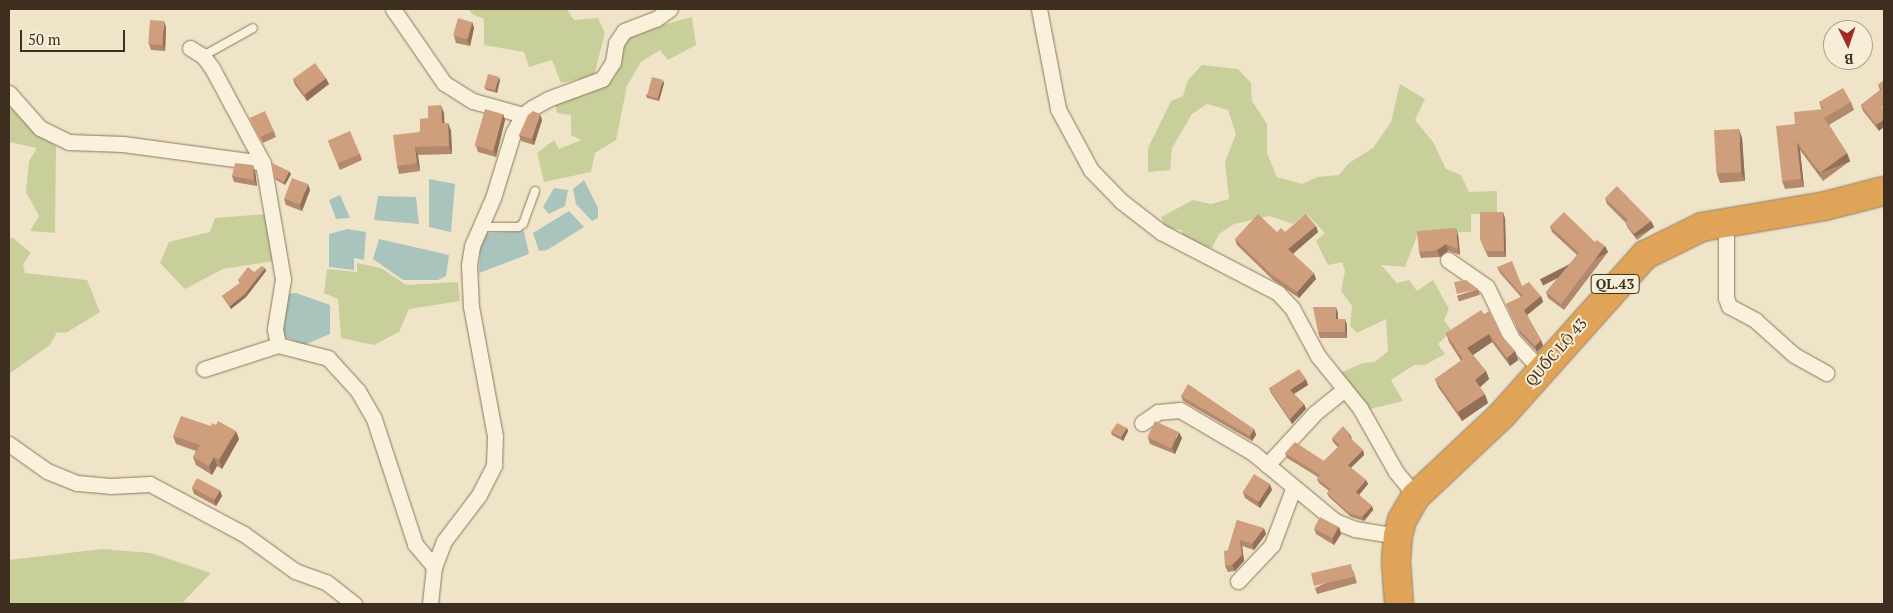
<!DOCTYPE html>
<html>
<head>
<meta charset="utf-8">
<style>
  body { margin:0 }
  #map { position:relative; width:1893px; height:613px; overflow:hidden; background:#f0e4c8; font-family:"PT Serif",serif }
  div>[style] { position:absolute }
  .green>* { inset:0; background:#c9cf9b }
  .water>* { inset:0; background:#a9c4bc }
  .roads { filter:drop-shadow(0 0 1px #8d765c) drop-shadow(0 0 1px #8d765c) }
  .lane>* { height:8px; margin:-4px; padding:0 4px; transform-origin:4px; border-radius:4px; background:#faf1dc }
  .street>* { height:15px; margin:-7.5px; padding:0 7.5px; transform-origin:7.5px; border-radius:7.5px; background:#faf1dc }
  .highway>* { height:28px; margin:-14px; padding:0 14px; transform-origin:14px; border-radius:14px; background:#e0a458 }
  .wall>* { inset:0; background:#b2896c; transform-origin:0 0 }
  .shaded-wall>* { inset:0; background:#916f58; transform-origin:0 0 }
  .building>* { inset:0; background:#cf9f7d; transform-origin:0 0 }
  span { translate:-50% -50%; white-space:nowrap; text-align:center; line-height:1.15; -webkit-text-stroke:4px #f7eed8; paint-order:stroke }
  .shield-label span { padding:1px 4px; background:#f7eed8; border:1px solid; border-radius:4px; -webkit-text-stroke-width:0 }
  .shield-label { font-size:14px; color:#3d2e20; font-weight:700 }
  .street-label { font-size:15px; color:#3d2e20 }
  .frame { position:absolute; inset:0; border:10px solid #3d2e20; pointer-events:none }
  .north { position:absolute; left:1823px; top:20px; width:50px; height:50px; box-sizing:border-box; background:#f7eed8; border:1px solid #ada18e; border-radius:50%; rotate:176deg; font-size:14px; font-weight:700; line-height:20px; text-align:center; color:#3d2e20 }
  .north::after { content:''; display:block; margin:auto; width:18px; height:22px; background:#9e2a2b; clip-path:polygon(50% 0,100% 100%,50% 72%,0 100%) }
  .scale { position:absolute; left:20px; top:30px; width:105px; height:22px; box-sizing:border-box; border:2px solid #3d2e20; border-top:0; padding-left:6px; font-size:15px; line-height:18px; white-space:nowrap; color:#3d2e20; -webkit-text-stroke:4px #f7eed8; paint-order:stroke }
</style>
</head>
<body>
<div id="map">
  <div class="green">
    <div style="clip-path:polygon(469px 9px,567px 9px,574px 20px,598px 18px,605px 33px,594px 76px,561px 83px,552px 60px,529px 67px,524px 52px,484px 45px,484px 19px,472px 14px)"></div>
    <div style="clip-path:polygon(692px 17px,696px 45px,668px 60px,660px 50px,641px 62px,627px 86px,616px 140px,595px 153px,591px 172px,544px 182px,537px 153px,554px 140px,559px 149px,581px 140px,571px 135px,571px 115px,557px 113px,555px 104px,601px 88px,615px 77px,622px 45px,632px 33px)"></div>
    <div style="clip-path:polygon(1202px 65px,1238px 69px,1251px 83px,1252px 101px,1267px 124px,1267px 153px,1277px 177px,1302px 184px,1317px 177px,1339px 175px,1349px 163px,1373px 148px,1391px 122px,1400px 84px,1425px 99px,1415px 120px,1433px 142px,1446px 169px,1461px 175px,1469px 192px,1497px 191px,1497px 214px,1471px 214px,1471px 232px,1418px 233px,1405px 267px,1381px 265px,1397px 283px,1409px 280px,1417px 291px,1433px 280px,1449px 309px,1444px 320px,1452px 331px,1438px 344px,1445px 354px,1425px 365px,1414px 365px,1391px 380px,1403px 401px,1366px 410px,1340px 373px,1363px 363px,1375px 362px,1388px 351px,1386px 319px,1357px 333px,1350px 326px,1352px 306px,1341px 291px,1345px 271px,1342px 262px,1328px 265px,1316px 241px,1325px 233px,1308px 215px,1293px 224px,1269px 216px,1234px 224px,1219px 234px,1212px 248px,1192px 244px,1184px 239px,1182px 230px,1166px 228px,1161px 217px,1193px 200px,1211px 204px,1229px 199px,1225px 162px,1236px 134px,1228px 110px,1207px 104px,1192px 114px,1172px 148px,1170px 170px,1148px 172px,1148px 148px,1171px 101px,1183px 96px,1188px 80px)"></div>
    <div style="clip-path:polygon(9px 106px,35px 133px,56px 146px,55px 233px,30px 231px,39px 216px,26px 192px,29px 161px,37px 148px,9px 142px)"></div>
    <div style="clip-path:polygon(265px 214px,274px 261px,223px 269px,185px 289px,160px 263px,169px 242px,210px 232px,215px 218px)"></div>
    <div style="clip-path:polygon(12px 237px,31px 253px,23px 264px,25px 273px,87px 280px,100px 312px,66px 333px,57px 332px,50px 345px,9px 374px,9px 242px)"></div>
    <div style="clip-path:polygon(357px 263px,381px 268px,406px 285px,458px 282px,460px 301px,409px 309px,399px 332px,374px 345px,341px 338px,338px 299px,324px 293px,327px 269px,357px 272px)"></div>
    <div style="clip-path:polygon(102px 549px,151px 553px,211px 573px,183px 602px,206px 604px,9px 604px,9px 560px)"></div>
  </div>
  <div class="water">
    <div style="clip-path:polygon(429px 179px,455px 184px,451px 232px,429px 227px)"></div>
    <div style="clip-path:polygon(584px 180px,598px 208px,598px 218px,592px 221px,576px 204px,573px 189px)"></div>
    <div style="clip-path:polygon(554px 188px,568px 190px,565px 206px,549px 214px,543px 207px)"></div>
    <div style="clip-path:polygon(340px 195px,350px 218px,336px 219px,329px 200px)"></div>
    <div style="clip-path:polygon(378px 196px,416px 197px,419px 224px,374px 220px)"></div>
    <div style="clip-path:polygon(569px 211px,584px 227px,547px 250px,539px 251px,533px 233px)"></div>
    <div style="clip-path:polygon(348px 229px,366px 232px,364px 260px,354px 258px,354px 270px,329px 267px,329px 234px)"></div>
    <div style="clip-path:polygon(524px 231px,529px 254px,479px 273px,480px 248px,487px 233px)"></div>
    <div style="clip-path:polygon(379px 239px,449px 255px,446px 276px,438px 280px,403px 280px,373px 259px)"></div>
    <div style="clip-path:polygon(296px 293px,330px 305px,330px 334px,304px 345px,285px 337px,280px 320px,288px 294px)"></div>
  </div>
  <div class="roads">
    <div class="lane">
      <div style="left:203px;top:56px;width:57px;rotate:-29.2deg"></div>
      <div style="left:480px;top:227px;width:38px"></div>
      <div style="left:518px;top:227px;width:6px;rotate:-31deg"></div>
      <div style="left:523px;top:224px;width:35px;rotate:-70deg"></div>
    </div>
    <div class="street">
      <div style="left:393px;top:9px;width:90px;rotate:55.4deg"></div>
      <div style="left:444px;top:83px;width:34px;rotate:32deg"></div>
      <div style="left:473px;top:101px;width:52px;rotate:15.6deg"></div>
      <div style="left:1039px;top:9px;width:102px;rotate:79.2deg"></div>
      <div style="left:1058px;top:109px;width:69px;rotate:61.6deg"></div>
      <div style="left:1091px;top:170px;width:43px;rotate:45.9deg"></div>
      <div style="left:1121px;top:201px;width:51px;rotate:37.8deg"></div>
      <div style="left:1161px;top:232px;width:132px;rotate:27.5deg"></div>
      <div style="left:1278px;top:293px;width:21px;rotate:47deg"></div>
      <div style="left:1292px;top:308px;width:55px;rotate:61.6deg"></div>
      <div style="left:1318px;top:356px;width:67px;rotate:51.1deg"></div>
      <div style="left:1360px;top:408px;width:73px;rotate:60.6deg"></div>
      <div style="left:1396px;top:472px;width:31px;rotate:50deg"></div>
      <div style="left:190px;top:48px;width:15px;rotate:32deg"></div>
      <div style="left:203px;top:56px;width:15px;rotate:53deg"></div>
      <div style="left:212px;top:68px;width:108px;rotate:61.8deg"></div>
      <div style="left:263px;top:163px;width:118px;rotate:80.2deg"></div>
      <div style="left:283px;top:279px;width:51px;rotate:99.1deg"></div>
      <div style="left:275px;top:329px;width:16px;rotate:79deg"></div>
      <div style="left:278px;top:345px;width:52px;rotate:14.6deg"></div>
      <div style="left:328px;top:358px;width:45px;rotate:47.7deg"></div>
      <div style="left:358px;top:391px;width:32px;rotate:60deg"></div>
      <div style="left:374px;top:419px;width:132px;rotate:71.8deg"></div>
      <div style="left:415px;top:544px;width:30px;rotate:50deg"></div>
      <div style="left:9px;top:93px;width:47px;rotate:48.5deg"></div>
      <div style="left:40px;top:128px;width:32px;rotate:26deg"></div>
      <div style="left:69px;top:142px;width:54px;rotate:2.1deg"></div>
      <div style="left:123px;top:144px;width:141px;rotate:7.7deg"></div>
      <div style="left:1726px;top:222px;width:76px;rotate:90deg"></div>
      <div style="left:1726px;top:298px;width:9px;rotate:69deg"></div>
      <div style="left:1729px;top:306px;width:30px;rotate:28deg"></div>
      <div style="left:1755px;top:320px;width:52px;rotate:41.9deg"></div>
      <div style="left:1794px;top:355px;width:37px;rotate:29deg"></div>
      <div style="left:1448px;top:260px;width:47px;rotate:34.7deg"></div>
      <div style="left:1487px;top:287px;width:58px;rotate:64.3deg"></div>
      <div style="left:1512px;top:339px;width:42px;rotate:46.9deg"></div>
      <div style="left:204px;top:369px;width:78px;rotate:-18deg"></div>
      <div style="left:1142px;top:423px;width:19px;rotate:-35deg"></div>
      <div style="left:1158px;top:412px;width:22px;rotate:-5deg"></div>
      <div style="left:1180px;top:410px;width:85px;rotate:30.5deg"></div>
      <div style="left:1253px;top:453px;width:107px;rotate:39.7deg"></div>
      <div style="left:1335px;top:521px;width:22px;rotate:22deg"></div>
      <div style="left:1355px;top:529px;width:44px;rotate:9.2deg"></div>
      <div style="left:9px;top:444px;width:47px;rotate:35.4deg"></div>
      <div style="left:47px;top:471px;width:32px;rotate:22deg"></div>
      <div style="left:77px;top:483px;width:33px;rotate:5deg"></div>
      <div style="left:110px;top:486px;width:40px;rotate:-2.9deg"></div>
      <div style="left:150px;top:484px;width:106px;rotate:28deg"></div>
      <div style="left:244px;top:534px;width:63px;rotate:36deg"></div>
      <div style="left:295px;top:571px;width:33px;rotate:20deg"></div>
      <div style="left:326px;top:582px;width:36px;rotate:38deg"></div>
      <div style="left:1267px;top:465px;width:71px;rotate:-47.3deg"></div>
      <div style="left:1315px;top:413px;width:38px;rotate:-39deg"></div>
      <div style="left:1238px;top:581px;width:50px;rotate:-46.6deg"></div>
      <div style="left:1272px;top:545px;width:60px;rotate:-69.4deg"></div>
      <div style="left:430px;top:604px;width:37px;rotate:-84deg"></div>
      <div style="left:434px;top:567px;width:28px;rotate:-69deg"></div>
      <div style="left:444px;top:541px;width:58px;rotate:-52.7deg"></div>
      <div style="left:479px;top:495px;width:34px;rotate:-63deg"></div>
      <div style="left:494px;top:465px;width:29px;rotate:-88deg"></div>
      <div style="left:495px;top:436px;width:131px;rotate:-100.5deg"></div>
      <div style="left:471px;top:307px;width:42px;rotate:-92.7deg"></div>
      <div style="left:469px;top:265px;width:19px;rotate:-81deg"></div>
      <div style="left:472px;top:246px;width:52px;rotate:-66.4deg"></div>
      <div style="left:493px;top:198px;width:68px;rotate:-72.9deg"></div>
      <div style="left:513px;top:133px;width:21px;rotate:-61deg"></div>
      <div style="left:523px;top:115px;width:11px;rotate:-38deg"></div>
      <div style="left:532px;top:108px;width:18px;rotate:-29deg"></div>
      <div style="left:548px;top:99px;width:58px;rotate:-20.3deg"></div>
      <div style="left:602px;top:79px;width:20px;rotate:-57deg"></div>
      <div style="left:613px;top:62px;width:19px;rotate:-81deg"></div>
      <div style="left:616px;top:43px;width:14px;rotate:-56deg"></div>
      <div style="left:624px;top:31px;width:34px;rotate:-21deg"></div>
      <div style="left:656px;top:19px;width:17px;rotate:-36deg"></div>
    </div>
    <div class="highway">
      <div style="left:1399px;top:604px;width:42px;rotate:-94.1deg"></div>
      <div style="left:1396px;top:562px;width:26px;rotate:-86deg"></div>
      <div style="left:1398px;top:536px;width:16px;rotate:-76deg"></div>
      <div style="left:1402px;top:520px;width:28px;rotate:-60deg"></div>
      <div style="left:1416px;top:496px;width:118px;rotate:-43.3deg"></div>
      <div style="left:1502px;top:415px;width:215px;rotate:-48.2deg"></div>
      <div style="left:1645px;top:255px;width:64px;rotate:-26.2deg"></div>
      <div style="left:1702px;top:227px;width:125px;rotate:-9.7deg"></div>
      <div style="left:1825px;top:206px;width:61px;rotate:-14.3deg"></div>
    </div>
  </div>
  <div class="wall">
    <div style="clip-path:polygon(472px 22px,474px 28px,470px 46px,456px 43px,454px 36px)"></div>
    <div style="clip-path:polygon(166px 27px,165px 51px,151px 50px,149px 44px)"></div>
    <div style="clip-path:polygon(293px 79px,329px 84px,307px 101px,295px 85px)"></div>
    <div style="clip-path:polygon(500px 80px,497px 93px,486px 90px,484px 87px)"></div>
    <div style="clip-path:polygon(1884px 80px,1879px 131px,1863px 111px,1861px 105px,1880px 90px,1878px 85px)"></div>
    <div style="clip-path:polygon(664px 83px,659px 101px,647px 98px,646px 95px)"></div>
    <div style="clip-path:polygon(1819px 102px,1851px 102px,1854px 110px,1829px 125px,1847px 153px,1850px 161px,1823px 181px,1800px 150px,1804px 187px,1785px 189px,1782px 181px,1795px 124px,1822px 110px)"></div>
    <div style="clip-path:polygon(444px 113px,444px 123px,448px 123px,451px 131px,452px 154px,418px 155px,420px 171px,399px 174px,397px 166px,428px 118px)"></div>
    <div style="clip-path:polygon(503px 114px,505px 120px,496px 157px,478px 152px,476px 146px)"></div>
    <div style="clip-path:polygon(250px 118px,274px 131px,276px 137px,263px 143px,253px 124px)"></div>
    <div style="clip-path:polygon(542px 120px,534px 145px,521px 141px,519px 135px)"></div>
    <div style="clip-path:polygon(1742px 138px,1745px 181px,1720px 183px,1717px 174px)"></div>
    <div style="clip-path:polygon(328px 141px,360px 154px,362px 160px,340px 170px)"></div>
    <div style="clip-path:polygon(255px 171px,257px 186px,234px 182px,232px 176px)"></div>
    <div style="clip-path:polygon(291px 174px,285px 185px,276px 180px,274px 177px)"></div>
    <div style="clip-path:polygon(310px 190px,302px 211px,286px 205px,284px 199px)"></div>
    <div style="clip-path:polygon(1605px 198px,1651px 221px,1654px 227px,1637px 240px,1628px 228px,1625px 222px,1607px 204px)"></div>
    <div style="clip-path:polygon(1505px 218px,1506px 257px,1488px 257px,1480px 239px)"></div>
    <div style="clip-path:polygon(1316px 226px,1318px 232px,1293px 254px,1316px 279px,1299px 298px,1273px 280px,1237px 245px,1235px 239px,1277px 232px,1285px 232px)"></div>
    <div style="clip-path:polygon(1550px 226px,1595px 242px,1608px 252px,1564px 310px,1548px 298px,1546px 292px,1577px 255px,1552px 232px)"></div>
    <div style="clip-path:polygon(1458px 234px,1460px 255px,1448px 251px,1440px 257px,1421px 258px,1419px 252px)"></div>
    <div style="clip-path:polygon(1497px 267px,1522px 286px,1541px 296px,1543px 302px,1527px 315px,1541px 340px,1543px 346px,1537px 352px,1520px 334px,1506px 304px,1521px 297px,1500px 273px)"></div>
    <div style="clip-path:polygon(266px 271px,246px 297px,231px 309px,224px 299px,222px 296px,240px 283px,238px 280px,254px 272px)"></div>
    <div style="left:1478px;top:289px;width:6px;height:22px;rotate:72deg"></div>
    <div style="clip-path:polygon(1338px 313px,1338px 319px,1347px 325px,1347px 338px,1320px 338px,1318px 332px)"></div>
    <div style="clip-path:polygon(1484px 314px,1501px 335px,1515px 351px,1518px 360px,1510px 366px,1492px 342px,1473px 355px,1486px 371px,1489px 379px,1480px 387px,1488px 403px,1462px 421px,1438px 387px,1435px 379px,1461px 361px,1449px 342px,1446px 333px)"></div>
    <div style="clip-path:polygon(1308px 385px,1294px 394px,1304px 404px,1306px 409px,1292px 424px,1271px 393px,1269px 388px)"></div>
    <div style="clip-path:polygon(1181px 396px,1254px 429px,1256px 435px,1252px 441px,1183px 401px)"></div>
    <div style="clip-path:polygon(1127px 428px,1128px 431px,1123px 441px,1112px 435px,1111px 432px)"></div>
    <div style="clip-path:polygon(1350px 434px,1352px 438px,1351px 439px,1363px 450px,1364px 455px,1351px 468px,1366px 480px,1368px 484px,1359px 495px,1372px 506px,1373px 510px,1364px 521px,1351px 517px,1329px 497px,1327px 493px,1329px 491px,1319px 483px,1317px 479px,1318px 477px,1287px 458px,1285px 453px,1324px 461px,1338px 447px,1333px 442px,1332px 438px)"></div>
    <div style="clip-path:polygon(173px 436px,239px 439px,222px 469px,217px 466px,212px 475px,196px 465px,193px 457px,196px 451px,176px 444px)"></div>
    <div style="clip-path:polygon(1148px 438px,1182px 438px,1175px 454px,1150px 444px)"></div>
    <div style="clip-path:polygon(192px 488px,222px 496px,216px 506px,194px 494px)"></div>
    <div style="clip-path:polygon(1272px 490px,1260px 508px,1245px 498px,1243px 492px)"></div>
    <div style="clip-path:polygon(1237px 520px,1266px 534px,1254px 550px,1242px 546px,1244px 561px,1235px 571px,1228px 572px,1225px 566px,1228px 550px)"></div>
    <div style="clip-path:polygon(1339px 527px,1341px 534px,1334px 545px,1316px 534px,1314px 528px)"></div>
    <div style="clip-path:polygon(1353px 570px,1357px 583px,1317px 594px,1315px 588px)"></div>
  </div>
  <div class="shaded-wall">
    <div style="clip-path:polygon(164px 21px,166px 27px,165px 51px,163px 45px)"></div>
    <div style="clip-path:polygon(472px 22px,474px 28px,470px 46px,467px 40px)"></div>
    <div style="clip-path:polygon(499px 77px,500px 80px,497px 93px,495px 90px)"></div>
    <div style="clip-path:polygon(326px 78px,329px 84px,307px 101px,305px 95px)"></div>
    <div style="clip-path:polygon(663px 80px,664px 83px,659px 101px,658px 98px)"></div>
    <div style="clip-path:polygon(441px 105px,444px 113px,445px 131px,442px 123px)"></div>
    <div style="clip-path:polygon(503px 114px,505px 120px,496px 157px,494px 150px)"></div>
    <div style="clip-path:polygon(540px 114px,542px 120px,534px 145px,532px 139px)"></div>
    <div style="clip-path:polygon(1884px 119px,1884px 127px,1879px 131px,1876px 125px)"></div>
    <div style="clip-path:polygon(448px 123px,451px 131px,452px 154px,449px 146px)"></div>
    <div style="clip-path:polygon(1739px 129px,1742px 138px,1745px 181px,1741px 172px)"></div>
    <div style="clip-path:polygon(1797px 142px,1800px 150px,1804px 187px,1801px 179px)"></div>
    <div style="clip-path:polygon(415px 147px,418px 155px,420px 171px,417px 163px)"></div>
    <div style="left:1847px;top:153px;width:9px;height:34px;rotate:69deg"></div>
    <div style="clip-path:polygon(253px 165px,255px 171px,257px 186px,254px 180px)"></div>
    <div style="clip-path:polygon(289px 171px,291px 174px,285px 185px,284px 182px)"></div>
    <div style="clip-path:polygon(308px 184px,310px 190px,302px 211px,300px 205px)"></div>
    <div style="clip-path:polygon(1503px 212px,1505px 218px,1506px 257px,1504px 251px)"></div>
    <div style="left:1651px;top:221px;width:7px;height:21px;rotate:63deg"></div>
    <div style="clip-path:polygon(1316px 226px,1318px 232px,1290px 256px,1288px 249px)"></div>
    <div style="clip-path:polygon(1456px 228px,1458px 234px,1460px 255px,1458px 249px)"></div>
    <div style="clip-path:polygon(1446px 244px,1448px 251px,1440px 257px,1437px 250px)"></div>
    <div style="left:1605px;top:246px;width:7px;height:73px;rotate:63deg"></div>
    <div style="clip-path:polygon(265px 268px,266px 271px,246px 297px,231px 309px,230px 306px)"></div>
    <div style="clip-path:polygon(1314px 273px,1316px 279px,1299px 298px,1297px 292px)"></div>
    <div style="clip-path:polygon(1541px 296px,1543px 302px,1526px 316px,1524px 310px)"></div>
    <div style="clip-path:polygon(1336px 307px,1338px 313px,1338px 325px,1336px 319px)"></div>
    <div style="clip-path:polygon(1345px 319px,1347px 325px,1347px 338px,1345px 332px)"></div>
    <div style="clip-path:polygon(1489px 334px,1492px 342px,1470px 357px,1467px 348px)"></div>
    <div style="clip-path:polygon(1541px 340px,1543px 346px,1537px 352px,1535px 346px)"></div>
    <div style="clip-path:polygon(1515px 351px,1518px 360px,1510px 366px,1507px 358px)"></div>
    <div style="clip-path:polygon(1486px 371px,1489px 379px,1478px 389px,1475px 380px)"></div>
    <div style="clip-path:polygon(1306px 379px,1308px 385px,1292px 395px,1290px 390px)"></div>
    <div style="clip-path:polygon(1485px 394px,1488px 403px,1462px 421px,1458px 412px)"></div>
    <div style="clip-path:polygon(1304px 404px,1306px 409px,1292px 424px,1290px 419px)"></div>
    <div style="clip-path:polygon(1127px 428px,1128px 431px,1123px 441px,1121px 437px)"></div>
    <div style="clip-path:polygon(1254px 429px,1256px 435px,1252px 441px,1250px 436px)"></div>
    <div style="clip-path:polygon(236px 431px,239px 439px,222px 469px,219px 460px)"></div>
    <div style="clip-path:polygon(1179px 432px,1182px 438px,1175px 454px,1172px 448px)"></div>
    <div style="clip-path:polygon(1363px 450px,1364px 455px,1349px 469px,1348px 465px)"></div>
    <div style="clip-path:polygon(214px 457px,217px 466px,212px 475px,209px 466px)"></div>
    <div style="clip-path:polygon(1366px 480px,1368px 484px,1358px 496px,1356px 492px)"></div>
    <div style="clip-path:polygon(1270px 484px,1272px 490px,1260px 508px,1258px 502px)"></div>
    <div style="clip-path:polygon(220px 490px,222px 496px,216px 506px,214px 500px)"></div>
    <div style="clip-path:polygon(1372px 506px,1373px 510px,1364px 521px,1362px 517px)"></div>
    <div style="clip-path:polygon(1339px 527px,1341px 534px,1334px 545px,1332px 538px)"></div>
    <div style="clip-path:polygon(1264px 528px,1266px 534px,1254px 550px,1252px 544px)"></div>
    <div style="clip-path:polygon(1240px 540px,1242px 546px,1244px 561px,1235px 571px,1232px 565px)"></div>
  </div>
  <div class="building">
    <div style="left:458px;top:18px;width:15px;height:18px;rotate:16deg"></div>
    <div style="left:150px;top:20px;width:14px;height:24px;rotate:4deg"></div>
    <div style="left:315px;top:63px;width:19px;height:27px;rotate:54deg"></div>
    <div style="left:488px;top:74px;width:11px;height:14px;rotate:15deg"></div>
    <div style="left:652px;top:77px;width:11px;height:19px;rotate:15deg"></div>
    <div style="clip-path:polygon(1884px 80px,1884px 105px,1882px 107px,1884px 110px,1884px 119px,1876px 125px,1861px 105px,1882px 89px,1878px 85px)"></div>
    <div style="clip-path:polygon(1843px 88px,1851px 102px,1824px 118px,1847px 153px,1820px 173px,1797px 142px,1801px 179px,1782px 181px,1776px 126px,1795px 124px,1794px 112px,1824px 109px,1819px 102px)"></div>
    <div style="clip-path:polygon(441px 105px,442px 123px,448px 123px,449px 146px,415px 147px,417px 163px,397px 166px,393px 135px,420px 132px,420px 119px,428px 118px,428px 106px)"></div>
    <div style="left:485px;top:109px;width:19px;height:38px;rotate:16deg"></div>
    <div style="left:265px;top:111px;width:22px;height:17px;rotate:66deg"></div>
    <div style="clip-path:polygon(533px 111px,540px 114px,532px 139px,519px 135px,528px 115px)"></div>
    <div style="left:1739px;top:129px;width:43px;height:25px;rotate:87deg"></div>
    <div style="left:350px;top:131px;width:25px;height:24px;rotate:67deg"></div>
    <div style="clip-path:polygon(235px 163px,253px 165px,254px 180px,232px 176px)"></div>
    <div style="clip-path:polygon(272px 163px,289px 171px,284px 182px,274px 177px)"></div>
    <div style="left:292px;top:178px;width:17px;height:22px;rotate:21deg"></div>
    <div style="clip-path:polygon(1617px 186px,1651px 221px,1634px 234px,1625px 222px,1628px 220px,1605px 198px)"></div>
    <div style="clip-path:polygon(1480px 212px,1503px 212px,1504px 251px,1485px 251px,1480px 239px)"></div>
    <div style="clip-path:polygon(1564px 212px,1595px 242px,1597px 240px,1605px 246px,1561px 304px,1546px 292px,1579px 253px,1550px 226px)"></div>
    <div style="clip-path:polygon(1258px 214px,1277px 232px,1281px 228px,1285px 232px,1306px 214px,1316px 226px,1288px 249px,1314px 273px,1297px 292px,1271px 274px,1235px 239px)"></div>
    <div style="clip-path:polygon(1456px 228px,1458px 249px,1446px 244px,1437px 250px,1419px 252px,1417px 231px)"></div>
    <div style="clip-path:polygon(1512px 261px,1522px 286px,1529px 282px,1541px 296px,1524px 310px,1541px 340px,1535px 346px,1518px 328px,1506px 304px,1523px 296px,1497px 267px)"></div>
    <div style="clip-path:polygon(262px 266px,265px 268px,245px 294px,230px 306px,222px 296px,241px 282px,238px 280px,248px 267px,254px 272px)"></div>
    <div style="clip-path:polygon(1466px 280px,1478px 289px,1457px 294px,1454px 282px)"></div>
    <div style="clip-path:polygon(1313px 307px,1336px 307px,1336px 319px,1345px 319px,1345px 332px,1318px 332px)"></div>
    <div style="clip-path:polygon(1481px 310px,1484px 314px,1489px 311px,1501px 335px,1515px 351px,1507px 358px,1489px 334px,1467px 348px,1486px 371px,1475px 380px,1485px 394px,1458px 412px,1435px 379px,1463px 359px,1446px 333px)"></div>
    <div style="clip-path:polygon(1299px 369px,1306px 379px,1290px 390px,1304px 404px,1290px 419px,1269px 388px)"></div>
    <div style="clip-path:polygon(1188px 384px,1254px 429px,1250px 436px,1181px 396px)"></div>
    <div style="clip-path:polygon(181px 416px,211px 426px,212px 423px,216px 425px,218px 421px,236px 431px,219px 460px,214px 457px,209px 466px,193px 457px,200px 445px,173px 436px)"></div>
    <div style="left:1155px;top:421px;width:26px;height:18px;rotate:25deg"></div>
    <div style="clip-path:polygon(1117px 423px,1127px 428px,1121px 437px,1111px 432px)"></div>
    <div style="clip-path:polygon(1343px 426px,1350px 434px,1348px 436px,1363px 450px,1348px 465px,1366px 480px,1356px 492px,1372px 506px,1362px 517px,1349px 513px,1327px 493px,1331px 489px,1317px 479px,1320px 475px,1285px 453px,1295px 442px,1324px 461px,1340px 445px,1332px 438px)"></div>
    <div style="left:1254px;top:474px;width:19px;height:21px;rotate:32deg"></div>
    <div style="left:197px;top:478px;width:26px;height:11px;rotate:28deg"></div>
    <div style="left:1320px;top:517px;width:21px;height:13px;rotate:28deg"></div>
    <div style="clip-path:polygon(1237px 520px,1264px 528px,1252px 544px,1240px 540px,1242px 555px,1232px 565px,1225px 566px,1224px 551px,1228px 550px)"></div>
    <div style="left:1351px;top:564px;width:13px;height:41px;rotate:77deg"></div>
  </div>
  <div class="shield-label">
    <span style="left:1615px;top:284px">QL.43</span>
  </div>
  <div class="street-label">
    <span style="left:1556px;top:352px;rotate:-49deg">QUỐC LỘ 43</span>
  </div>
  <div class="frame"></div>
  <div class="north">B</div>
  <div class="scale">50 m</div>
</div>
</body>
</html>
